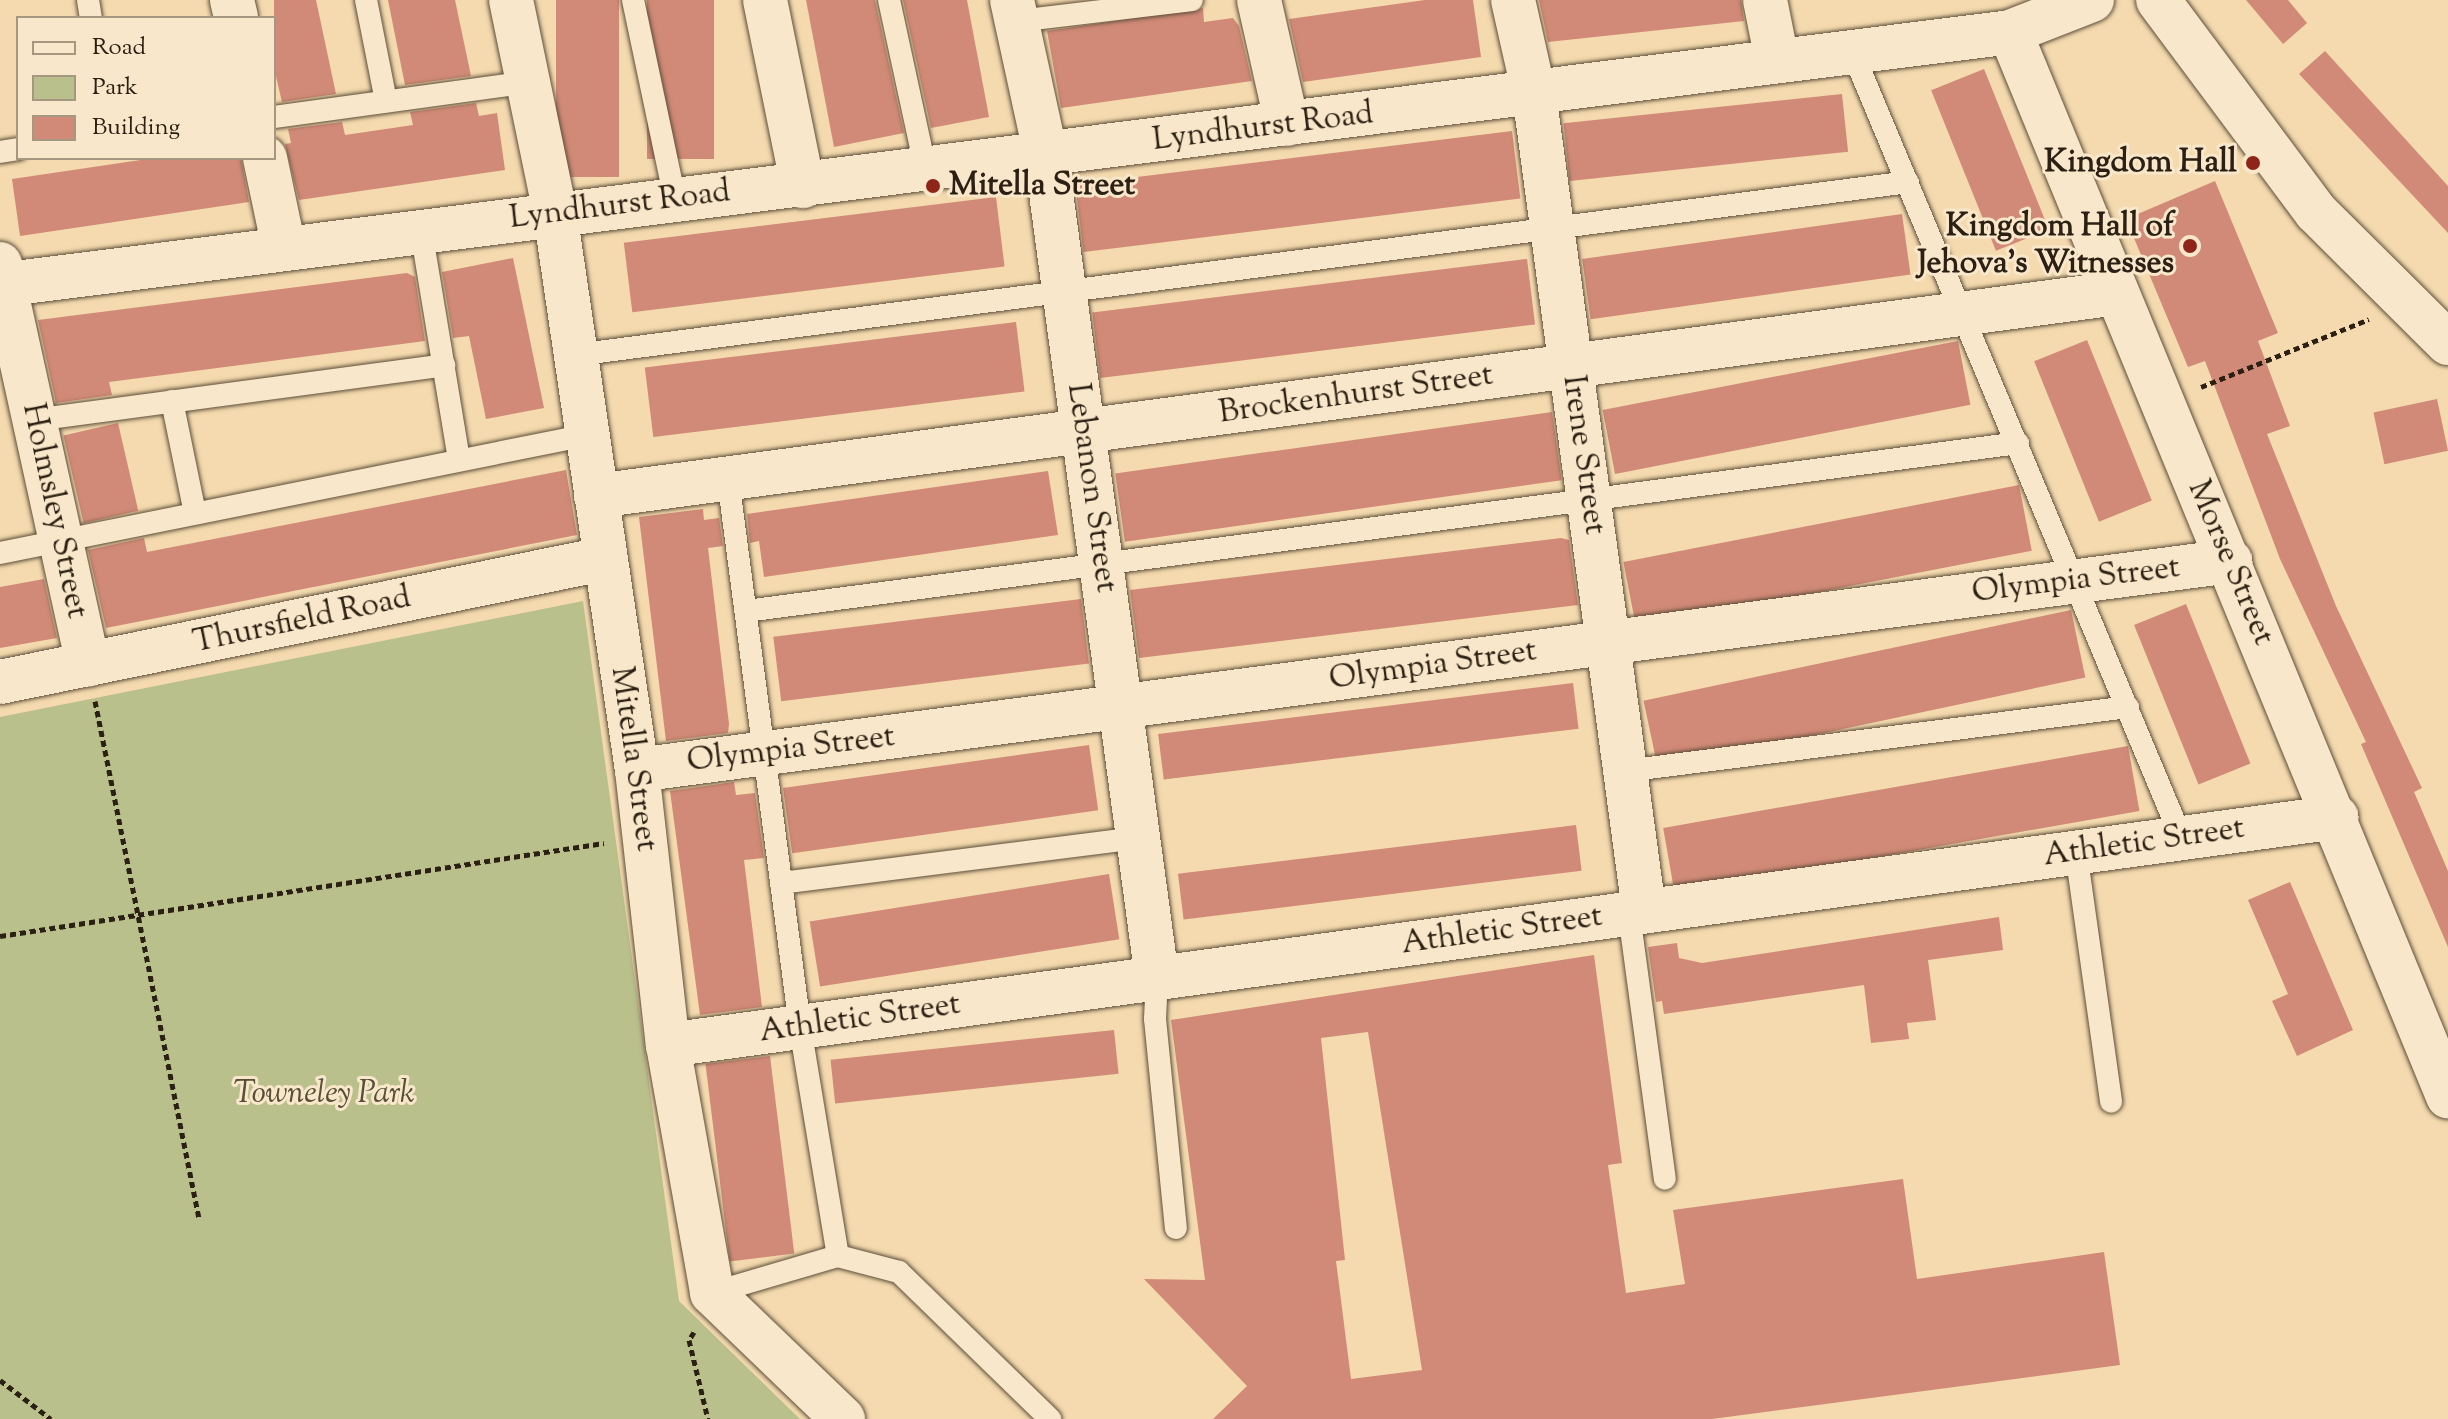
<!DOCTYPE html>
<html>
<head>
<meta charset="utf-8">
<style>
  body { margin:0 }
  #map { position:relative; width:2448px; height:1419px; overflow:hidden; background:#f4daae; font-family:"Sorts Mill Goudy",serif }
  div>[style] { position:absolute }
  .green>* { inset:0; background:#b9c08c }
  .building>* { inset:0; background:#d18a77; transform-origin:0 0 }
  .path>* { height:5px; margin-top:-2.5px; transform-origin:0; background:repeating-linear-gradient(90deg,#2b2013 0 6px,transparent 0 10px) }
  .roads { filter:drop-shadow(0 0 2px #5d4e3a) drop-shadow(0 0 2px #5d4e3a) }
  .lane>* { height:22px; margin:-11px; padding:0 11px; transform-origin:11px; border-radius:11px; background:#f8e7ca }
  .street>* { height:44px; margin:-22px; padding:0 22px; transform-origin:22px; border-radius:22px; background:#f8e7ca }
  .dots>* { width:22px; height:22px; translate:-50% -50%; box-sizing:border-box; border:4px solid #f8e7ca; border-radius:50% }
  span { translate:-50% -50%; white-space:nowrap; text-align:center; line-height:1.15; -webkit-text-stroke:6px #f8e7ca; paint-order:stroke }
  .street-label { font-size:32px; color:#2b2013 }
  .poi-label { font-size:32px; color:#2b2013; font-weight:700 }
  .right { translate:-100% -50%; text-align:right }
  .left { translate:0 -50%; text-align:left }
  .park-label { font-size:32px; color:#565037; font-style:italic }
  .legend { position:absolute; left:16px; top:16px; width:260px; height:144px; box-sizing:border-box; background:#f8e7ca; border:2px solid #a69781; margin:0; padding:10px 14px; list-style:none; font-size:24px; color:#2b2013 }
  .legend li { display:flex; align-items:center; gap:16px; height:40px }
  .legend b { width:40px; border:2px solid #a69781 }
</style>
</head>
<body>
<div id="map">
  <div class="green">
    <div style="clip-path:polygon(583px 601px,679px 1301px,800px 1419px,0 1419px,0 717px)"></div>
  </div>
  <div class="building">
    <div style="clip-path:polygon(274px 0,316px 0,336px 94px,282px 102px,274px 68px)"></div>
    <div style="clip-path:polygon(388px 0,455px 0,471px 76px,405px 85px)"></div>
    <div style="left:556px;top:0;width:63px;height:177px"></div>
    <div style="left:647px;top:0;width:67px;height:159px"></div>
    <div style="clip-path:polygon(806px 0,875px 0,904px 133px,834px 147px)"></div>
    <div style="clip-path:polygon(903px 0,967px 0,989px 117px,931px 128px)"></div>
    <div style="clip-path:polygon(1425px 0,1473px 0,1481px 57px,1303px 82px,1289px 19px)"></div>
    <div style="clip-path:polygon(1539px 0,1741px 0,1744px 21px,1548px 42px)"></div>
    <div style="clip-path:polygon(2246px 0,2288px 0,2307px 23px,2283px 44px)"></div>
    <div style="clip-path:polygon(1203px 8px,1204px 22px,1233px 18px,1239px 26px,1252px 81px,1061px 108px,1047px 31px)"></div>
    <div style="clip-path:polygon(2325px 51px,2448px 186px,2448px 233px,2299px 74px)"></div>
    <div style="left:1984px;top:69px;width:173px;height:57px;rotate:68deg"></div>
    <div style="left:1842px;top:94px;width:58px;height:280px;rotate:84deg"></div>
    <div style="clip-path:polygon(476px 103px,479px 116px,497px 113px,505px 170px,299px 200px,285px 144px,291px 143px,288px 129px,342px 122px,345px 135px,413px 125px,410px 112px)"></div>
    <div style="left:1512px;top:131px;width:68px;height:440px;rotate:83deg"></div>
    <div style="clip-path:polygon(154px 158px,241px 158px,249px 202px,20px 236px,12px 179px)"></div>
    <div style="clip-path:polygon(2215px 181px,2278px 333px,2258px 341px,2290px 426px,2267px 434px,2336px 606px,2422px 788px,2414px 792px,2448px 871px,2448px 947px,2361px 744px,2366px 742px,2280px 559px,2205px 361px,2188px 367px,2126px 219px)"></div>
    <div style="left:996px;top:197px;width:70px;height:375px;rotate:83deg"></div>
    <div style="left:1902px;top:214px;width:61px;height:323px;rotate:82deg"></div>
    <div style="clip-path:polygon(513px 258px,544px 408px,486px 419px,469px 336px,453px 338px,442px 272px)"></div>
    <div style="left:1527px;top:259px;width:66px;height:438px;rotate:83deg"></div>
    <div style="clip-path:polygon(407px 273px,415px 277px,425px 341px,109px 382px,112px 395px,56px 403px,38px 320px)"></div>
    <div style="left:1016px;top:322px;width:70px;height:374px;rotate:83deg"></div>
    <div style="left:2087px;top:340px;width:173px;height:57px;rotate:68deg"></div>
    <div style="left:1958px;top:341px;width:65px;height:362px;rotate:79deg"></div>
    <div style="left:2437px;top:399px;width:53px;height:65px;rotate:78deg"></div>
    <div style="left:1552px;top:412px;width:69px;height:441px;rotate:82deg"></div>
    <div style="left:118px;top:423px;width:90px;height:56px;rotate:77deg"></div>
    <div style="clip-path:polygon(566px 470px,577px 535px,106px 628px,88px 550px,144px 538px,147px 552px)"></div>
    <div style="clip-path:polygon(1048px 471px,1058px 535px,764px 577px,759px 541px,750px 543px,747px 514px)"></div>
    <div style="left:2019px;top:485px;width:67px;height:403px;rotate:79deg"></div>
    <div style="clip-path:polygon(703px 509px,704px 520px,719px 518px,723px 546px,708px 548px,729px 724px,728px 733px,666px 741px,639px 517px)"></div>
    <div style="clip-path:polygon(1561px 538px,1569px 540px,1578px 605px,1139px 658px,1130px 590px)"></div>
    <div style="clip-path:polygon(44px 579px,57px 638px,0 648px,0 587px)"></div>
    <div style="left:1081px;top:599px;width:65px;height:310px;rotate:83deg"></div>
    <div style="left:2186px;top:604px;width:172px;height:56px;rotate:68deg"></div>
    <div style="left:2071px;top:610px;width:69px;height:437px;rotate:78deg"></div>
    <div style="left:1573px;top:683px;width:46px;height:418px;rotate:83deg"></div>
    <div style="left:1089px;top:745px;width:66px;height:309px;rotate:82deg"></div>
    <div style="left:2128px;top:746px;width:66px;height:472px;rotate:80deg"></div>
    <div style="clip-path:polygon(734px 782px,736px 795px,755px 793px,764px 858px,744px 860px,762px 1007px,700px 1015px,670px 791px)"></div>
    <div style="left:1576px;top:825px;width:46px;height:401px;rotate:83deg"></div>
    <div style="left:1109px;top:874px;width:66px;height:303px;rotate:81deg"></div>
    <div style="clip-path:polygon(2290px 882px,2353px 1030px,2297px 1056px,2272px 1001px,2288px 994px,2248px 900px)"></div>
    <div style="clip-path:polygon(1999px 917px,2003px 950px,1928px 960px,1936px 1020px,1907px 1023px,1909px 1039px,1871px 1043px,1864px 985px,1664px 1014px,1662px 1001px,1656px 1002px,1648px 947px,1677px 943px,1679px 958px,1702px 963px)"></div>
    <div style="clip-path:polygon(evenodd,1594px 955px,1622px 1163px,1608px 1165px,1626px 1293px,1685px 1284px,1673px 1210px,1903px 1179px,1917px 1279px,2104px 1252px,2120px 1365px,1712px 1419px,1213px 1419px,1247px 1386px,1144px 1279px,1205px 1280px,1171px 1020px,1594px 955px,1368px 1032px,1422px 1370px,1351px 1379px,1336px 1261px,1345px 1260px,1321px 1038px,1368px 1032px)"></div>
    <div style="left:1114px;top:1030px;width:44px;height:285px;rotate:84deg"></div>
    <div style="left:770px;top:1056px;width:199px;height:65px;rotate:83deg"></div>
  </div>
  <div class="path">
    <div style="left:2201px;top:387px;width:181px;rotate:-22deg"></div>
    <div style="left:95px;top:701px;width:527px;rotate:78.63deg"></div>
    <div style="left:0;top:936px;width:611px;rotate:-8.75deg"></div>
    <div style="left:694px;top:1332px;width:9px;rotate:122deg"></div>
    <div style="left:689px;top:1340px;width:81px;rotate:76.5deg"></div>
    <div style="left:0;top:1380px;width:64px;rotate:37.4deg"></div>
  </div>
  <div class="roads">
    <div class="lane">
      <div style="left:88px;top:0;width:18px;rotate:81deg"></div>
      <div style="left:366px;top:0;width:103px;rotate:78.8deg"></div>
      <div style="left:633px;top:0;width:204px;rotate:78.1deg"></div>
      <div style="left:889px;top:0;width:175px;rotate:77.8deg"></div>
      <div style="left:1017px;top:21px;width:176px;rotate:-6.8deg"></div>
      <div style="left:1852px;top:51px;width:852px;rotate:67.29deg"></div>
      <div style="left:274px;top:117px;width:256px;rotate:-7.8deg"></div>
      <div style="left:0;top:152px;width:18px;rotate:-9deg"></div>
      <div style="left:421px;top:230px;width:233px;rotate:80.6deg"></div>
      <div style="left:575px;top:355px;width:1344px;rotate:-7.39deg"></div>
      <div style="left:172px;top:401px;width:114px;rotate:78.4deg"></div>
      <div style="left:34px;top:420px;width:414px;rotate:-7.6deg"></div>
      <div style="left:728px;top:479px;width:553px;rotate:82.51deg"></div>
      <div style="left:800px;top:1027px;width:232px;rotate:80.6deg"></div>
      <div style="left:838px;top:1256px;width:63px;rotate:14.7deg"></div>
      <div style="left:899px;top:1272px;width:211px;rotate:44.2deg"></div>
      <div style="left:0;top:553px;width:599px;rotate:-11.37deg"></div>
      <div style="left:746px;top:611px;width:1283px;rotate:-7.52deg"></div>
      <div style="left:1625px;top:771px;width:507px;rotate:-7.25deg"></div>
      <div style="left:2076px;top:852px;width:252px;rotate:82deg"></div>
      <div style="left:781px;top:883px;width:360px;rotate:-7.2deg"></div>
      <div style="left:1629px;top:914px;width:267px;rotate:82.3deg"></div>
      <div style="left:1157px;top:978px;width:41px;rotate:92.8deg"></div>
      <div style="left:1155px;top:1019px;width:210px;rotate:84.3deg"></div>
      <div style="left:712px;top:1293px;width:131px;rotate:-16.4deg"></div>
    </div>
    <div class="street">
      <div style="left:232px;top:0;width:18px;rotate:77deg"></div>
      <div style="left:511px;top:0;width:217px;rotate:78.3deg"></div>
      <div style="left:555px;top:213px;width:563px;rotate:81.63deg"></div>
      <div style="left:637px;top:770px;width:277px;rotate:83.6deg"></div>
      <div style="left:668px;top:1045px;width:252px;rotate:79.9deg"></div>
      <div style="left:712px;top:1293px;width:182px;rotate:43.9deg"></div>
      <div style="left:765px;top:0;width:190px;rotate:78.5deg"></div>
      <div style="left:1012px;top:0;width:160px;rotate:77.7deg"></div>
      <div style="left:1046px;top:156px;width:829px;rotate:82.31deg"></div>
      <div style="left:1259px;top:0;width:127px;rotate:77.3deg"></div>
      <div style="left:1513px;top:0;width:95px;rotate:77.3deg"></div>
      <div style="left:1534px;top:93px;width:825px;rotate:82.34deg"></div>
      <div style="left:1765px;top:0;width:61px;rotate:78.7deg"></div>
      <div style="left:2158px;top:0;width:264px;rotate:53.3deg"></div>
      <div style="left:2316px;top:212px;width:186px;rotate:44.8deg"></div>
      <div style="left:2010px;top:32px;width:1151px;rotate:67.63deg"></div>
      <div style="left:265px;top:158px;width:92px;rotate:78.1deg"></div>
      <div style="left:0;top:264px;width:410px;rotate:77.6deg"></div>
      <div style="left:0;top:285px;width:2026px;rotate:-7.17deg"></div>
      <div style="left:2010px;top:32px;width:88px;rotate:-21.3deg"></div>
      <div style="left:596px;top:496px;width:1534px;rotate:-7.6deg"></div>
      <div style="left:0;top:682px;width:615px;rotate:-11.53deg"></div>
      <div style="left:637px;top:770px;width:1607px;rotate:-7.47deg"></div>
      <div style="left:668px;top:1045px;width:1684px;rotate:-7.78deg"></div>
    </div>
  </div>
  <div class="dots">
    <div style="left:2253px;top:163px;background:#8f2418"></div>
    <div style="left:933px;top:186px;background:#8f2418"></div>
    <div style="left:2190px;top:246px;background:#8f2418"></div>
  </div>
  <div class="street-label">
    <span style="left:1263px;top:128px;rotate:-7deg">Lyndhurst Road</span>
    <span style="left:620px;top:206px;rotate:-7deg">Lyndhurst Road</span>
    <span style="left:1356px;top:395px;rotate:-8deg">Brockenhurst Street</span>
    <span style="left:1583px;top:455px;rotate:82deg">Irene Street</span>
    <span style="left:1091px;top:488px;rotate:82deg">Lebanon Street</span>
    <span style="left:54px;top:511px;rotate:78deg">Holmsley Street</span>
    <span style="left:2230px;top:563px;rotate:67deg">Morse Street</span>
    <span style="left:2076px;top:581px;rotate:-7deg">Olympia Street</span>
    <span style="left:302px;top:621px;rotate:-12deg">Thursfield Road</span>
    <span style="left:1433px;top:666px;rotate:-8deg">Olympia Street</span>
    <span style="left:791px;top:750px;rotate:-7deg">Olympia Street</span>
    <span style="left:633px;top:759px;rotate:82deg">Mitella Street</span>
    <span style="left:2144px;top:843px;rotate:-8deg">Athletic Street</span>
    <span style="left:1502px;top:931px;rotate:-8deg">Athletic Street</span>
    <span style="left:860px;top:1019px;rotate:-8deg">Athletic Street</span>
  </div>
  <div class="poi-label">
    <span class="right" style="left:2237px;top:163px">Kingdom Hall</span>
    <span class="left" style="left:949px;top:186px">Mitella Street</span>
    <span class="right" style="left:2174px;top:246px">Kingdom Hall of<br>Jehova's Witnesses</span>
  </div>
  <div class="park-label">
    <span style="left:324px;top:1094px">Towneley Park</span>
  </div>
  <ul class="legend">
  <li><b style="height:10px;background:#f8e7ca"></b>Road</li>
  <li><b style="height:22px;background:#b9c08c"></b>Park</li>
  <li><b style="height:22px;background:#d18a77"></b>Building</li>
  </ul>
</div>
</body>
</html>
